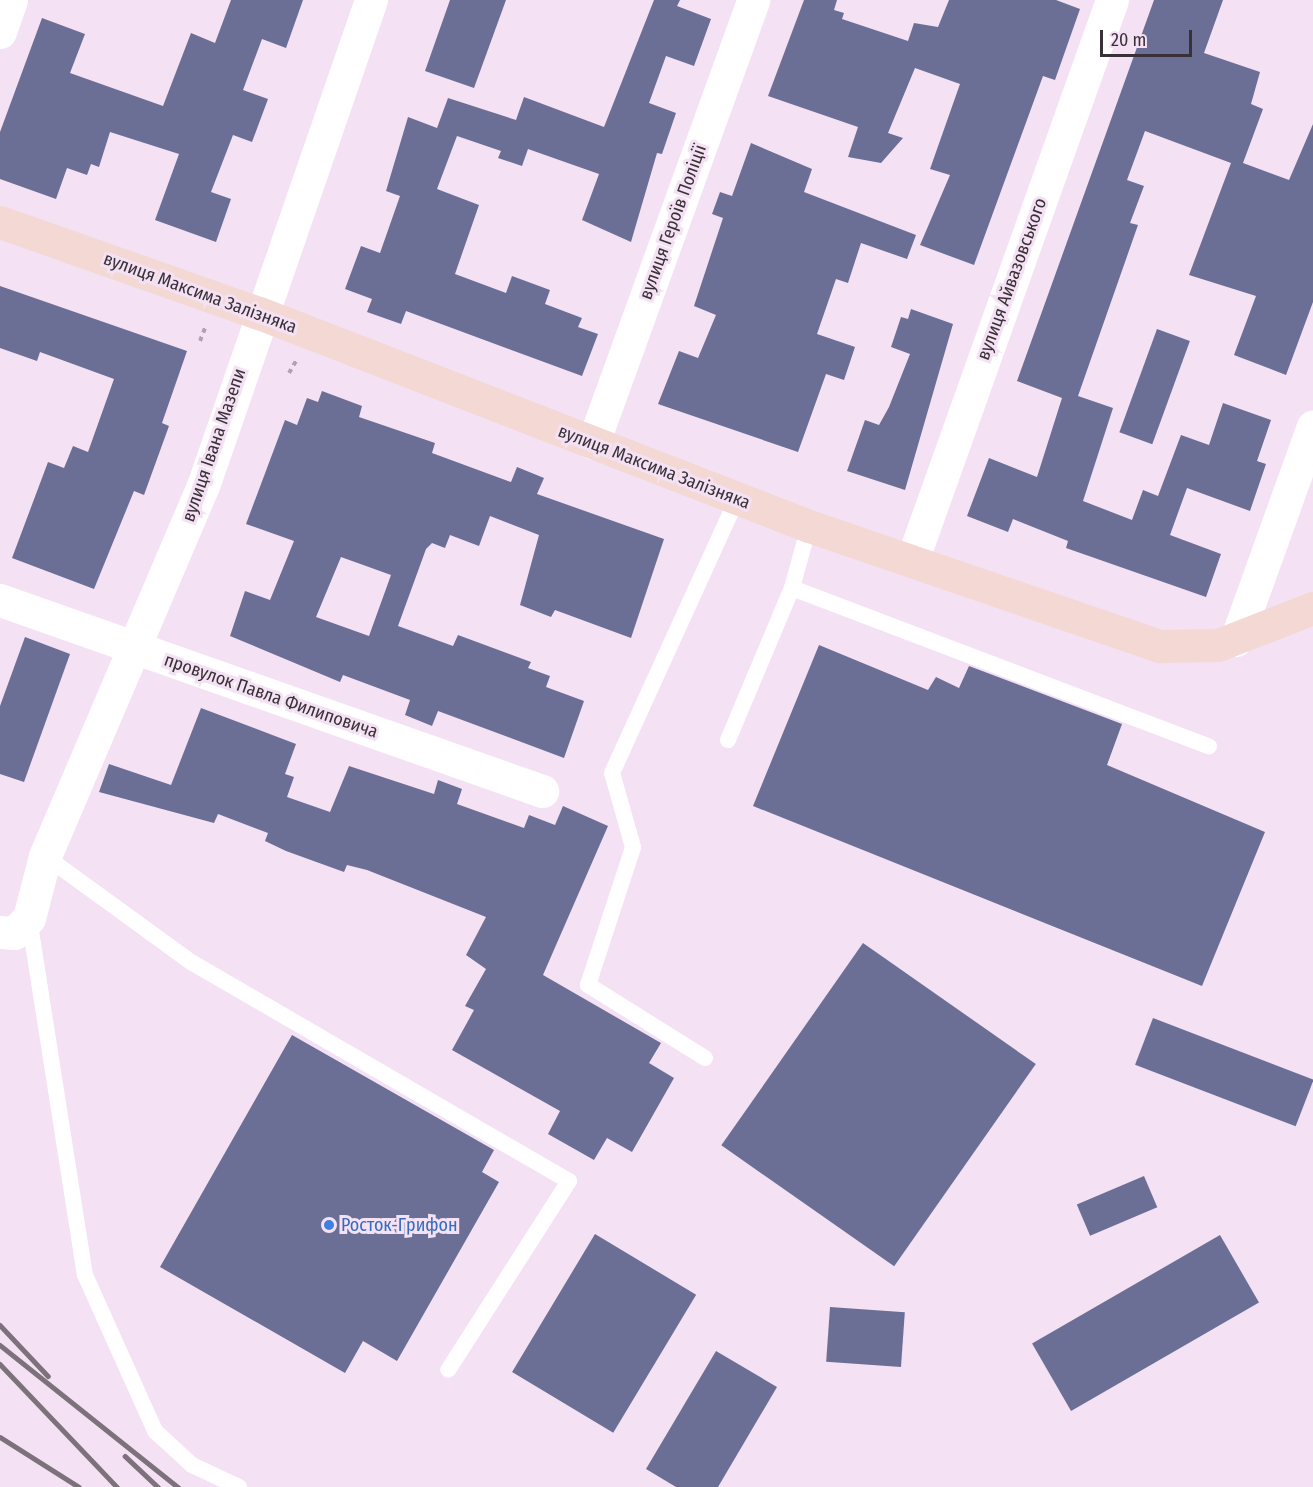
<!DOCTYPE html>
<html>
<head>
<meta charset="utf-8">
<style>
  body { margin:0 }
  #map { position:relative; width:1313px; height:1487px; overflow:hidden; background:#f4e1f3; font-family:"Fira Sans Condensed",sans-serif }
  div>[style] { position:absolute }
  .building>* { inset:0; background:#6c6f95; transform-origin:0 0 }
  .path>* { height:4px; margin-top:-2px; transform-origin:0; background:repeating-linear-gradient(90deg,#b2a2b1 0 4.5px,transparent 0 9px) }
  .service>* { height:16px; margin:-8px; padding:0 8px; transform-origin:8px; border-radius:8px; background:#fff }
  .minor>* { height:33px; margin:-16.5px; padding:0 16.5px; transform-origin:16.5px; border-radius:16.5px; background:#fff }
  .tertiary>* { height:33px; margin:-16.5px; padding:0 16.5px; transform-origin:16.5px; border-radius:16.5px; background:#fff }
  .secondary>* { height:33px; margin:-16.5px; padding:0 16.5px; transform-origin:16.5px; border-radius:16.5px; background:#f3d8d4 }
  .rail>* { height:4.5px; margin:-2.25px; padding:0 2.25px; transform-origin:2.25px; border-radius:2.25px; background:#7d717c }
  .dots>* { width:16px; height:16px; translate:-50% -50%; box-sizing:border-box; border:3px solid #f4e1f3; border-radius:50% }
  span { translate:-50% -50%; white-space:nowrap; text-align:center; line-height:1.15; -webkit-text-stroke:6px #f4e1f3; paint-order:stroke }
  .street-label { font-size:18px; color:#393138 }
  .shop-label { font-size:18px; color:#366cbe }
  .left { translate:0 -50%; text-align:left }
  .scale { position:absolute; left:1100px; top:30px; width:92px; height:27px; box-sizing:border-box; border:3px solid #393138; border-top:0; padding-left:8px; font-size:18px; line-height:21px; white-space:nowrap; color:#393138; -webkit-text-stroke:4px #f4e1f3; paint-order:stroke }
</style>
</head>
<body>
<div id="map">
  <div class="building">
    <div style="clip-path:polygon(231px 0,303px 0,286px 48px,262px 39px,243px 90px,268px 99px,252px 142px,233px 135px,211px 192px,231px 199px,216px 242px,155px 220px,179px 154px,110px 132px,99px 167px,91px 164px,87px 175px,67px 168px,56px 199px,0 179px,0 132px,42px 18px,85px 34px,70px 73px,163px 106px,191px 33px,215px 43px)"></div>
    <div style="clip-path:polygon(450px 0,506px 0,474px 88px,425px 71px)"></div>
    <div style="clip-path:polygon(654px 0,680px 0,677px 6px,711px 19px,694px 66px,666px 56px,649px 103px,676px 113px,662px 154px,657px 153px,631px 242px,582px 220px,599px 174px,528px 149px,522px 166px,498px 158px,501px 151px,457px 136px,437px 189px,479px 205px,455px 274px,506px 293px,512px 276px,550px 290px,545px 304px,582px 318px,578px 327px,598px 334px,582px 376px,406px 311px,401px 324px,367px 312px,372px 299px,345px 289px,361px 246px,380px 253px,400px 196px,386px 191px,408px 117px,437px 128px,448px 98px,516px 120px,524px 97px,604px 127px)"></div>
    <div style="clip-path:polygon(804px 0,837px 0,834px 10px,844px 13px,842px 19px,908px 41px,914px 23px,938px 27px,949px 0,1056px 0,1080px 9px,1055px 80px,1043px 76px,974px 265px,920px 245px,950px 175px,930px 169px,960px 84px,915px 68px,888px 133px,903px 138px,881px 163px,848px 157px,858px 127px,768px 96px)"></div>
    <div style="clip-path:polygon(1154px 0,1223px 0,1204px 53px,1260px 72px,1251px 104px,1263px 109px,1243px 163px,1289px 180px,1313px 124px,1313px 302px,1286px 375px,1234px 355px,1256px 296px,1189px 275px,1231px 163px,1145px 131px,1127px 180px,1144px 186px,1130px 223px,1138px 225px,1078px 396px,1113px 408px,1083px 501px,1132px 520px,1143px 490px,1158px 496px,1181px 435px,1209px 445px,1223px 403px,1271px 420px,1257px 461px,1266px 464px,1250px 511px,1187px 488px,1170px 535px,1221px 554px,1206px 597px,1066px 548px,1068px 541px,1013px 519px,1008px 532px,967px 516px,989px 458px,1037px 477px,1062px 398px,1017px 381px)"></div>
    <div style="clip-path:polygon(751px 143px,812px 169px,804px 192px,916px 235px,907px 259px,861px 243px,848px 283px,836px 279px,817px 334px,855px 347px,844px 380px,826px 374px,798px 452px,658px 404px,679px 351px,698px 358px,716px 315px,694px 306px,723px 218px,712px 214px,720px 192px,732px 196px)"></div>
    <div style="clip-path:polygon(0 286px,187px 351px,162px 423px,169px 426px,144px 495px,134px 491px,94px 589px,12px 558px,48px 462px,64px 468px,73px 446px,88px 452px,114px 379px,40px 352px,37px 361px,0 348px)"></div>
    <div style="clip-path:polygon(911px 309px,953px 324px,905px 490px,847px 471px,865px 420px,879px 425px,889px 407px,910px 354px,891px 347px,901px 317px,908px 319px)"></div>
    <div style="left:1157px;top:329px;width:35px;height:110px;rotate:20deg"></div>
    <div style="clip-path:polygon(evenodd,322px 391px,362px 406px,359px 417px,435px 443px,432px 453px,511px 482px,517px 467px,544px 478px,537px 494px,664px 539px,631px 638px,555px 610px,551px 617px,520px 605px,539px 535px,490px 516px,479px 546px,450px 535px,445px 548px,432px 543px,426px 549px,398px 626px,453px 646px,458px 635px,531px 662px,528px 668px,550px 676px,546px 687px,584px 701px,564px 758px,438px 711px,432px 726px,405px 715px,410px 700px,343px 675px,340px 682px,230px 636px,245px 591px,270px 600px,294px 541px,246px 524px,285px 420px,297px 425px,307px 398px,318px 402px,322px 391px,341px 557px,391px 575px,369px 636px,316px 617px,341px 557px)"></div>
    <div style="clip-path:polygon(25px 637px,70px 654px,24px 782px,0 774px,0 706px)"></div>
    <div style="clip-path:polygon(819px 645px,928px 690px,936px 677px,959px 688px,969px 666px,1122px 724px,1107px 765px,1265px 832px,1202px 986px,753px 806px)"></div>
    <div style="clip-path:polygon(201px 708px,296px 744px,285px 774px,294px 777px,287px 797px,330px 812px,349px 766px,434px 794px,438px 780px,462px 789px,457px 804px,524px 828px,529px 815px,555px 825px,563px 806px,608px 826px,543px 975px,661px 1043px,649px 1063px,674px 1078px,632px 1152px,607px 1138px,594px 1160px,548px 1134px,560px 1111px,452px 1050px,474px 1010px,465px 1006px,486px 969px,466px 955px,486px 917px,367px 870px,347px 865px,344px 872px,286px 851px,265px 841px,268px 833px,218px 814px,214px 823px,99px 792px,109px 764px,171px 785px)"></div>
    <div style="left:863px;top:943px;width:211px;height:247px;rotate:35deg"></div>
    <div style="left:1153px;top:1018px;width:172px;height:50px;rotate:21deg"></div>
    <div style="clip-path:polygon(292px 1035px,494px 1150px,482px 1172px,499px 1182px,397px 1361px,363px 1341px,345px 1373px,160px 1267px)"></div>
    <div style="left:1144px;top:1176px;width:34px;height:73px;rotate:67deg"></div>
    <div style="left:595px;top:1234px;width:118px;height:161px;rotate:31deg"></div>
    <div style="left:1220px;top:1235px;width:78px;height:217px;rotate:60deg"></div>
    <div style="left:830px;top:1307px;width:75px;height:55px;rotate:4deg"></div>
    <div style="clip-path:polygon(716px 1351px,777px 1387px,718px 1487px,676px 1487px,646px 1469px)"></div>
  </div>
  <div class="path">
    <div style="left:200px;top:341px;width:14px;rotate:-69deg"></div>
    <div style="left:289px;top:373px;width:14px;rotate:-60deg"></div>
  </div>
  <div class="service">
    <div style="left:792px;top:588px;width:446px;rotate:20.8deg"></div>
    <div style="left:728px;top:740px;width:165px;rotate:-67.2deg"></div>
    <div style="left:792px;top:588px;width:64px;rotate:-74.7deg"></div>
    <div style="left:45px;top:856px;width:180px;rotate:36deg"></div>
    <div style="left:191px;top:962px;width:437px;rotate:30.1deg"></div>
    <div style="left:569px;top:1181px;width:224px;rotate:122.6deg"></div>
    <div style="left:29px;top:918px;width:361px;rotate:81.1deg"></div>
    <div style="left:85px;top:1275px;width:171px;rotate:65.8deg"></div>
    <div style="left:155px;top:1431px;width:50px;rotate:42.6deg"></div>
    <div style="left:192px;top:1465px;width:52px;rotate:25.1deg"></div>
    <div style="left:705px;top:1058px;width:138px;rotate:-148deg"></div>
    <div style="left:588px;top:985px;width:145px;rotate:-71.9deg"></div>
    <div style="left:633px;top:847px;width:77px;rotate:-105.8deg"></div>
    <div style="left:612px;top:773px;width:301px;rotate:-65.5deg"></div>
  </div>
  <div class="minor">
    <div style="left:0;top:32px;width:34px;rotate:-71deg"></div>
    <div style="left:593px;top:443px;width:471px;rotate:-70.1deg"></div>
    <div style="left:913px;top:558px;width:592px;rotate:-70.37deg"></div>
    <div style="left:0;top:600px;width:575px;rotate:19.41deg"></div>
    <div style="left:1236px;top:640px;width:227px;rotate:-70.2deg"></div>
    <div style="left:0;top:932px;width:14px;rotate:4deg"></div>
    <div style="left:14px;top:933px;width:21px;rotate:-45deg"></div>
  </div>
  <div class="tertiary">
    <div style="left:29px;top:918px;width:64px;rotate:-75.5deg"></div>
    <div style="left:45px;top:856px;width:402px;rotate:-66.9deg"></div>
    <div style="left:203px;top:486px;width:514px;rotate:-70.93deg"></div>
  </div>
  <div class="secondary">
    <div style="left:0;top:222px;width:275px;rotate:19.4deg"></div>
    <div style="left:259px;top:313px;width:590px;rotate:21.17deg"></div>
    <div style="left:809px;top:526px;width:371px;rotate:18.9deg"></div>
    <div style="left:1160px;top:646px;width:58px;rotate:-1deg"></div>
    <div style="left:1218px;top:645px;width:102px;rotate:-21.3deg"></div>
  </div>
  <div class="rail">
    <div style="left:0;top:1325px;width:70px;rotate:46.7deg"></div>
    <div style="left:0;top:1345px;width:228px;rotate:38.6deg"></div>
    <div style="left:0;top:1364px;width:170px;rotate:46.4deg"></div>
    <div style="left:0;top:1437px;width:93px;rotate:32.3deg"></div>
    <div style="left:125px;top:1456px;width:45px;rotate:43.2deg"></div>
  </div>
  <div class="dots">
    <div style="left:329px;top:1225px;background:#3f7fe0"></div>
  </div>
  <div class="street-label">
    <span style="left:673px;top:222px;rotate:-70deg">вулиця Героїв Поліції</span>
    <span style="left:1012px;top:279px;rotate:-70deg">вулиця Айвазовського</span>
    <span style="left:200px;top:293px;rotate:20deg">вулиця Максима Залізняка</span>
    <span style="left:214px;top:445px;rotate:-71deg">вулиця Івана Мазепи</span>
    <span style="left:654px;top:467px;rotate:21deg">вулиця Максима Залізняка</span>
    <span style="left:271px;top:696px;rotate:19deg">провулок Павла Филиповича</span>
  </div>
  <div class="shop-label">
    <span class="left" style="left:341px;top:1225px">Росток-Грифон</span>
  </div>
  <div class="scale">20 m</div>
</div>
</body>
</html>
